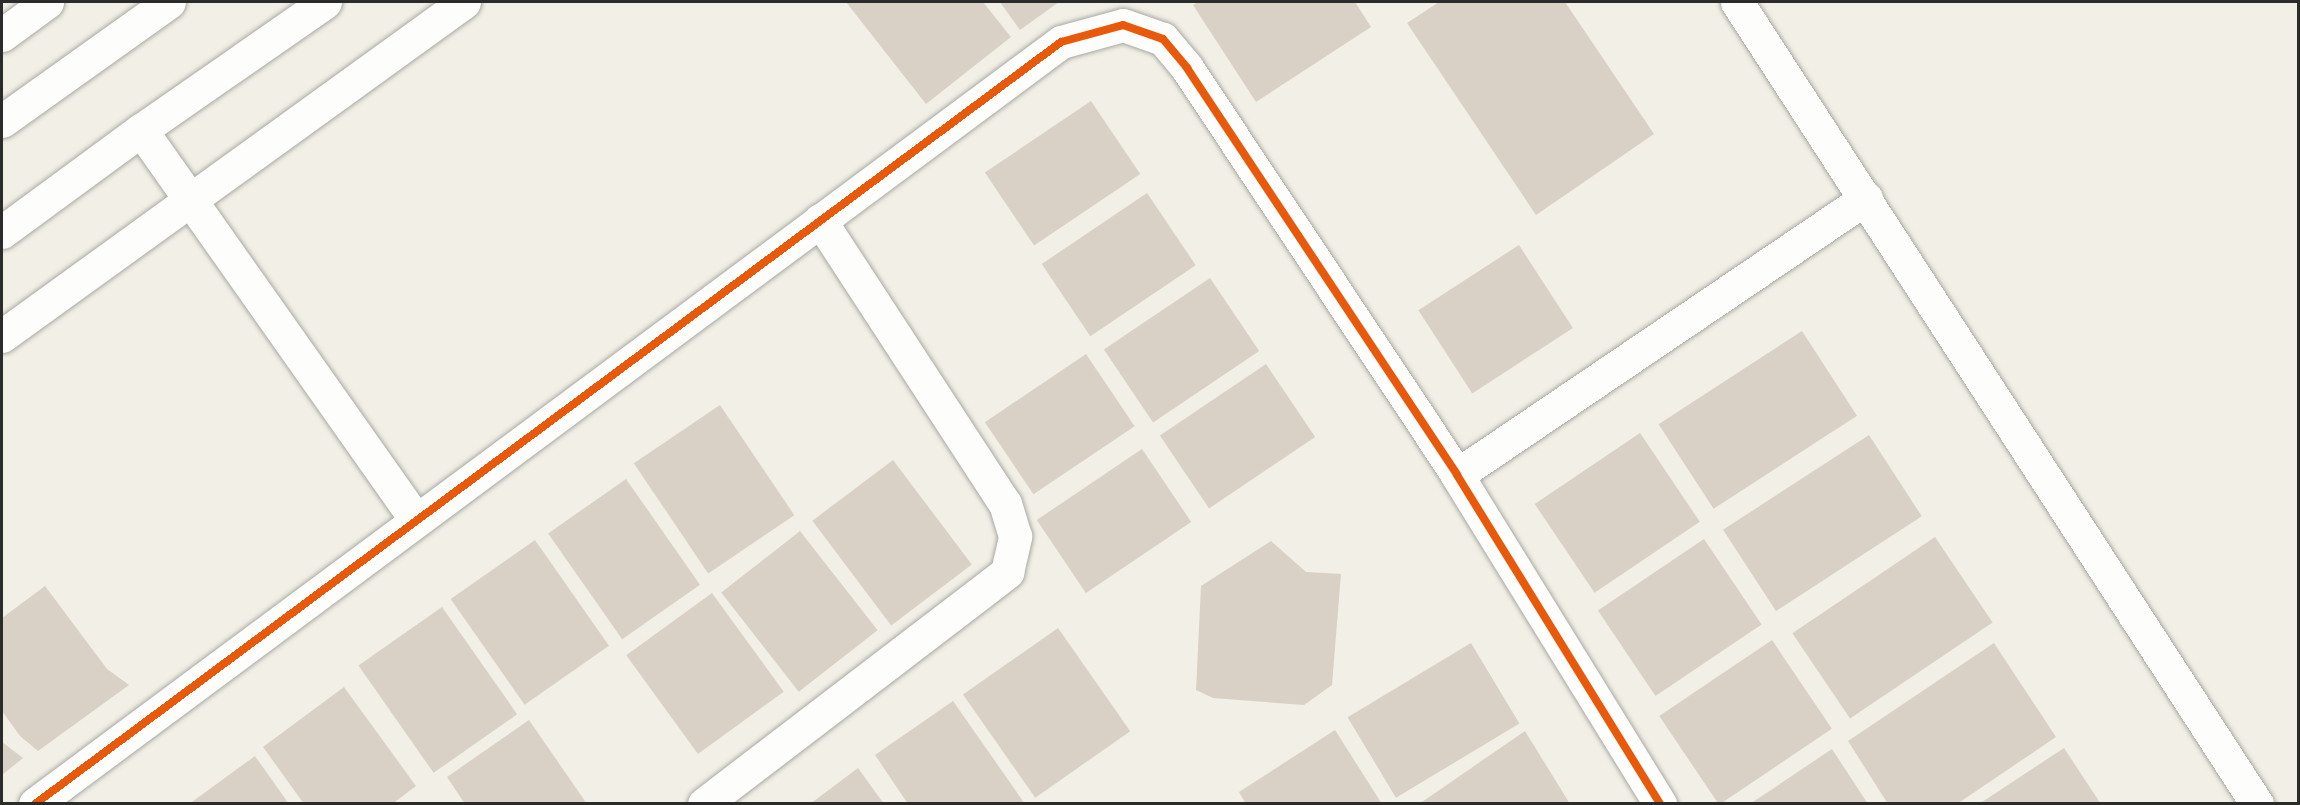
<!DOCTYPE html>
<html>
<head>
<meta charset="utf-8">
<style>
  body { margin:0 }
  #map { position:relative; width:2300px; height:805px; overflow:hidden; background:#f1efe6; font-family:Cardo,serif }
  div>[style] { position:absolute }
  .building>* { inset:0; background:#dad1c6; transform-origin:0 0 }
  .roads { filter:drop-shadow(0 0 2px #aaa9a3) drop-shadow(0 0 2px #aaa9a3) }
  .minor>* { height:33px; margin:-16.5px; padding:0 16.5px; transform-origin:16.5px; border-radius:16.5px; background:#fdfdfb }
  .cycleway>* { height:8px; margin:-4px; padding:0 4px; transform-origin:4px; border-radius:4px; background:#e8590c }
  span { translate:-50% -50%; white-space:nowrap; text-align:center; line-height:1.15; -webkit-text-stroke:4.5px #fff; paint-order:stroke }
  .frame { position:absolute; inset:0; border:3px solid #2b2b2b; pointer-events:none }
</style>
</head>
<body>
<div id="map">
  <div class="building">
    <div style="clip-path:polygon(846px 2px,983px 2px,1011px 37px,926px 104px)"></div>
    <div style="clip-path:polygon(1000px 2px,1059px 2px,1020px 30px)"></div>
    <div style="clip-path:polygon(1198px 2px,1355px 2px,1371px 27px,1256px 102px,1193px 5px)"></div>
    <div style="clip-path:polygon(1439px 2px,1565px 2px,1654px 134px,1536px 215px,1407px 23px)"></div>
    <div style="left:1091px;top:101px;width:88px;height:128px;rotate:56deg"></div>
    <div style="left:1147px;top:193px;width:87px;height:127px;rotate:56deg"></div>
    <div style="left:1519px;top:245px;width:99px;height:120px;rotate:57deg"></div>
    <div style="left:1210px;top:278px;width:88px;height:128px;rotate:56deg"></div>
    <div style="left:1802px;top:331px;width:101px;height:171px;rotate:57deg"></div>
    <div style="left:1086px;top:354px;width:87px;height:122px;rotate:56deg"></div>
    <div style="left:1266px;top:364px;width:88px;height:128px;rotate:56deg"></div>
    <div style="left:720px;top:405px;width:133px;height:104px;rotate:56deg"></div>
    <div style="left:1640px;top:433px;width:107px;height:127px;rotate:56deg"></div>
    <div style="left:1869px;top:435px;width:97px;height:174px;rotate:57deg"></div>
    <div style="left:1142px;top:449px;width:88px;height:127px;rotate:56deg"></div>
    <div style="left:893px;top:460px;width:131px;height:101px;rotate:53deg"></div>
    <div style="left:626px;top:479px;width:129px;height:95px;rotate:55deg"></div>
    <div style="left:800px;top:531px;width:126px;height:100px;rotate:52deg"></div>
    <div style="left:1935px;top:537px;width:103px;height:172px;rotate:56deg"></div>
    <div style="left:1704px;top:539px;width:103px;height:128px;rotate:56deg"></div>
    <div style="left:535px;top:540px;width:129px;height:103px;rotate:55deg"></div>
    <div style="clip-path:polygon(1271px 541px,1306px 572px,1341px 574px,1332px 685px,1304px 705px,1213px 698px,1196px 690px,1201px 586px)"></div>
    <div style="clip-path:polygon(45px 586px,107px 669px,129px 685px,38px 751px,20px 736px,2px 711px,2px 618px)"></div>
    <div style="left:712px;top:593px;width:122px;height:106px;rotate:54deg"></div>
    <div style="left:442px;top:607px;width:131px;height:102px;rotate:55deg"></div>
    <div style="left:1058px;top:628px;width:126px;height:116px;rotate:55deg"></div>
    <div style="left:1772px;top:640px;width:107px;height:136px;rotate:56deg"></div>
    <div style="left:1471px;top:643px;width:94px;height:144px;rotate:59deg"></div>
    <div style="clip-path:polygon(1994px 643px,2056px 737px,1957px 804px,1888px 804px,1848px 741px)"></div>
    <div style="clip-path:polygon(344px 687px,416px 786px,392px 804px,304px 804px,263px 747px)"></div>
    <div style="clip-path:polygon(953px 701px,1025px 804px,908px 804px,875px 755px)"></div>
    <div style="clip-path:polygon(529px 720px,587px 804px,465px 804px,447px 777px)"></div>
    <div style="clip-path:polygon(1335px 730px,1382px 804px,1246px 804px,1239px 792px)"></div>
    <div style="clip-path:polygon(1525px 731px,1570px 804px,1419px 804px)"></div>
    <div style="clip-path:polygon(2px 742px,23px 758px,2px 775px)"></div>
    <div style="clip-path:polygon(2064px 748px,2101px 804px,1979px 804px)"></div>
    <div style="clip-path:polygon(1832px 749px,1868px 804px,1750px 804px)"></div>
    <div style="clip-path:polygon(255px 756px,289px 804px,189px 804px)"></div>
    <div style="clip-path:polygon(858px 768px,884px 804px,810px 804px)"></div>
  </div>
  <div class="roads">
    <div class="minor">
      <div style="left:1737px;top:2px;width:956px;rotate:57.04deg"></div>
      <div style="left:2px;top:35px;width:56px;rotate:-36.3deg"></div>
      <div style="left:2px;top:121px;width:205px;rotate:-35.5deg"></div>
      <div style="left:141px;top:130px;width:477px;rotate:54.8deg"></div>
      <div style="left:2px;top:232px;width:172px;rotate:-36.3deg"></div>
      <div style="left:141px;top:130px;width:224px;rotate:-34.8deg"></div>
      <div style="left:2px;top:336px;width:570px;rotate:-35.86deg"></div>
      <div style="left:1457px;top:475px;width:494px;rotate:-34.1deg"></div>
      <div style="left:35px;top:804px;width:1278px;rotate:-36.6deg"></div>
      <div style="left:1061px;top:42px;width:64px;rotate:-15.3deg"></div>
      <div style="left:1123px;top:25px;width:42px;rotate:19.3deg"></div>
      <div style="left:1163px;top:39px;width:38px;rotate:50deg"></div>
      <div style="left:1187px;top:68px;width:488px;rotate:56.4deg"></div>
      <div style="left:1457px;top:475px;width:387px;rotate:58.3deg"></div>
      <div style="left:704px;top:804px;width:382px;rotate:-37.4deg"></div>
      <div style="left:1007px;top:572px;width:37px;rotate:-77deg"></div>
      <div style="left:1015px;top:536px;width:34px;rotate:-107deg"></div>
      <div style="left:1005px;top:504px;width:339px;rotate:-123.1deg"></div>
    </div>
  </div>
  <div class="cycleway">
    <div style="left:35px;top:804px;width:1278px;rotate:-36.6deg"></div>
    <div style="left:1061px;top:42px;width:64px;rotate:-15.3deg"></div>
    <div style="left:1123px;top:25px;width:42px;rotate:19.3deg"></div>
    <div style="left:1163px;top:39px;width:38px;rotate:50deg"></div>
    <div style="left:1187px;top:68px;width:488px;rotate:56.4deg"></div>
    <div style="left:1457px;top:475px;width:387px;rotate:58.3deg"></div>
  </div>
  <div class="frame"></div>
</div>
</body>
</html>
